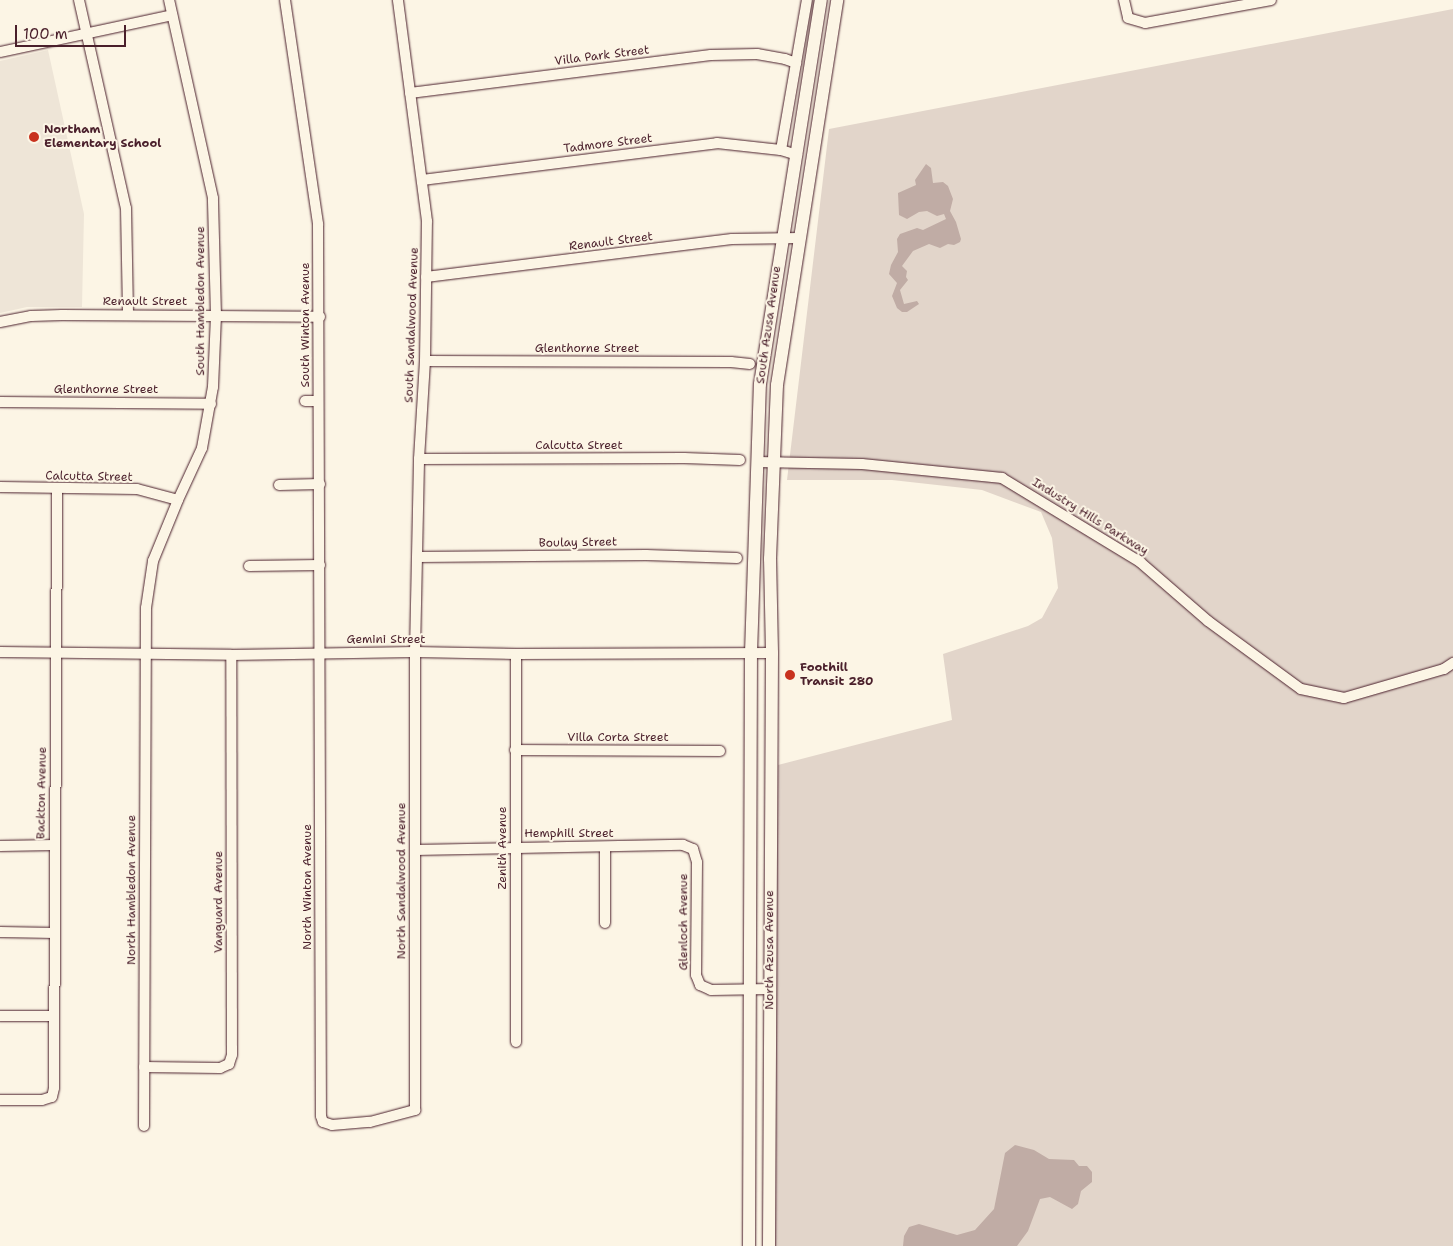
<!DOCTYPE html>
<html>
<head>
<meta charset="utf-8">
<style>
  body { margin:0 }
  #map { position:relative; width:1453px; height:1246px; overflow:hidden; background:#fcf5e5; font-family:"Shantell Sans",sans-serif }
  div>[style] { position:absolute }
  .built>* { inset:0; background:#eee5d7 }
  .green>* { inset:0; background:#e2d5ca }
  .water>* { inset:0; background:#c0aca5 }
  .roads { filter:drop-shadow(0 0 1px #4a1f2b) drop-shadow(0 0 1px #4a1f2b) }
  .minor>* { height:10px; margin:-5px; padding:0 5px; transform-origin:5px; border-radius:5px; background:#fcf5e5 }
  .major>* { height:12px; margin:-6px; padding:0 6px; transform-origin:6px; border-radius:6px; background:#fcf5e5 }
  .dots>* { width:14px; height:14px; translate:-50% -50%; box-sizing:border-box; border:2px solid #fcf5e5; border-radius:50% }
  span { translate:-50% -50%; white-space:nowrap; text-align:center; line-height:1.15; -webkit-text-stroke:4px #fcf5e5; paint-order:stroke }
  .street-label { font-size:12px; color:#4a1f2b }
  .poi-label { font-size:12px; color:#4a1f2b; font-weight:700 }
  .left { translate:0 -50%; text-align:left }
  .scale { position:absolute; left:15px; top:25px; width:111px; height:22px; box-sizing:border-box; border:2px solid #4a1f2b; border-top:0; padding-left:6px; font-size:15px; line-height:18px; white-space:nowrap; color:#4a1f2b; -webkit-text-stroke:4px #fcf5e5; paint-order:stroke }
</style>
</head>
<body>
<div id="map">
  <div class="built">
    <div style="clip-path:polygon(48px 50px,84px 214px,82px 307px,27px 307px,0 313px,0 61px)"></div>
  </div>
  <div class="green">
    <div style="clip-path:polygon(1453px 9px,1453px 1246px,773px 1246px,778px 765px,952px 720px,943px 654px,1028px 626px,1042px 618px,1058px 588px,1052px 538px,1041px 512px,982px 490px,892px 480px,787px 480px,829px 129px)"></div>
  </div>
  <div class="water">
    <div style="clip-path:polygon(926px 164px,931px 168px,933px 183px,943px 182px,948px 186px,953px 199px,950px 211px,956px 222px,961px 239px,960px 242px,954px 245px,948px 244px,940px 248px,929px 244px,913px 251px,902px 266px,907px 271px,906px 277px,908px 280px,900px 290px,904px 304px,917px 301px,919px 304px,907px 312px,902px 312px,897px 308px,892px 296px,897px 283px,889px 274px,891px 265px,898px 252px,897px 239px,900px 234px,917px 228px,923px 230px,946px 219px,944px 214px,937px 216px,927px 211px,919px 212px,907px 219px,899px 215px,898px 193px,916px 185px,915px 180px)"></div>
    <div style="clip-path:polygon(1015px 1145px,1034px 1150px,1049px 1159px,1074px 1160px,1079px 1166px,1087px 1166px,1092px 1172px,1092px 1182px,1081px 1191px,1078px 1204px,1072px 1209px,1050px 1197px,1040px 1199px,1028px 1231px,1017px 1246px,903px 1246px,904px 1236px,909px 1227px,919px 1224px,957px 1235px,975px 1230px,994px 1209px,1005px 1153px)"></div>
  </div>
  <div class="roads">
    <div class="minor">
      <div style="left:79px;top:0;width:213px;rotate:77.3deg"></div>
      <div style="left:126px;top:208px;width:106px;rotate:88.9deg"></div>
      <div style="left:285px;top:0;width:226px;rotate:81.6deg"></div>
      <div style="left:318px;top:224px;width:892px;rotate:89.81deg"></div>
      <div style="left:321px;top:1116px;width:6px;rotate:72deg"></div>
      <div style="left:323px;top:1122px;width:9px;rotate:18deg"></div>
      <div style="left:332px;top:1125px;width:38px;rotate:-5deg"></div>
      <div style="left:370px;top:1122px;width:47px;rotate:-14.9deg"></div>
      <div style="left:415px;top:1110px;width:458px;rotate:-90deg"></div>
      <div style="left:415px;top:652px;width:193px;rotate:-88.8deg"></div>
      <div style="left:419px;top:459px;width:98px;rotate:-86.5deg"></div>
      <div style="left:425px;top:361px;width:140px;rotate:-89.2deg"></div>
      <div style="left:427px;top:221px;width:223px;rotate:-97.5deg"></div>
      <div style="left:1124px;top:0;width:18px;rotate:77deg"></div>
      <div style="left:1128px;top:18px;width:18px;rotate:16deg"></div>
      <div style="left:1145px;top:23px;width:128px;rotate:-10.3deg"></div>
      <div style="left:0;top:52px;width:176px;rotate:-12.1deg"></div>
      <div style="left:410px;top:93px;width:303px;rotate:-7.2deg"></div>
      <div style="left:711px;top:55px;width:46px;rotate:-1.2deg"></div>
      <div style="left:757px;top:54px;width:28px;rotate:10deg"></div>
      <div style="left:785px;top:59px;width:12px;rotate:20deg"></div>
      <div style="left:781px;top:150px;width:152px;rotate:-80.2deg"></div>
      <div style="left:422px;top:180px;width:297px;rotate:-7.1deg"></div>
      <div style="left:717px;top:143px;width:64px;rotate:6.2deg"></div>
      <div style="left:781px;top:150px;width:17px;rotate:17deg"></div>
      <div style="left:426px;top:277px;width:308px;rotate:-7.1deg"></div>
      <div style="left:732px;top:239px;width:67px;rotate:-0.9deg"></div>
      <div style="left:0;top:322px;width:32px;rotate:-11deg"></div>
      <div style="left:31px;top:316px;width:31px;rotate:-2deg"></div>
      <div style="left:62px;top:315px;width:258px;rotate:0.4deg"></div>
      <div style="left:425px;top:361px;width:306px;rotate:0.2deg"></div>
      <div style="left:731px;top:362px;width:19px;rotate:6deg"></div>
      <div style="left:305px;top:401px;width:13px"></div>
      <div style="left:0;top:402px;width:211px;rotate:0.5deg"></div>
      <div style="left:419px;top:459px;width:265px;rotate:-0.2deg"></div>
      <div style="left:684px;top:458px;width:56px;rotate:2deg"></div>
      <div style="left:757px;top:462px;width:105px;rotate:1.1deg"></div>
      <div style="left:862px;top:464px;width:141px;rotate:5.7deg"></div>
      <div style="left:1002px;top:478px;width:162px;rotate:31.3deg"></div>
      <div style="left:1140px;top:562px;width:90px;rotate:40.9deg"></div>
      <div style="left:1208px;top:621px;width:115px;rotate:36.2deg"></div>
      <div style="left:1301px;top:689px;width:44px;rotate:11.8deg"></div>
      <div style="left:1344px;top:698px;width:104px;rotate:-16.2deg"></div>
      <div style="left:1444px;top:669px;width:11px;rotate:-34deg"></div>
      <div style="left:279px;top:485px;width:41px;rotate:-1.4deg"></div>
      <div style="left:0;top:487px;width:137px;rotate:0.8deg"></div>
      <div style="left:137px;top:489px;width:42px;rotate:15deg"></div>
      <div style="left:418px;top:557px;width:228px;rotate:-0.5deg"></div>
      <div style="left:646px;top:555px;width:91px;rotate:1.9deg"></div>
      <div style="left:249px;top:566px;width:71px;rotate:-0.8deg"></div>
      <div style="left:0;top:652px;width:231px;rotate:0.7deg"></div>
      <div style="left:231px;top:655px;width:184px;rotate:-0.9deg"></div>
      <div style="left:415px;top:652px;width:101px;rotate:1.1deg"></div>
      <div style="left:516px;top:654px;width:256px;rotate:-0.2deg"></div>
      <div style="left:516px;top:654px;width:388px;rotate:90deg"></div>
      <div style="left:515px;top:750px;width:205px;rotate:0.3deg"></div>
      <div style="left:0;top:846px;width:54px;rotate:-1.1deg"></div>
      <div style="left:415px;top:850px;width:268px;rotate:-1.1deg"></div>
      <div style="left:683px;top:845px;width:11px;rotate:22deg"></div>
      <div style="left:693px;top:849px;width:14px;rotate:73deg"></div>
      <div style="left:697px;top:862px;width:113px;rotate:90.5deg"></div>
      <div style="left:696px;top:975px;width:11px;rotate:68deg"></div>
      <div style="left:700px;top:985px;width:12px;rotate:24deg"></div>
      <div style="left:711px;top:990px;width:59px;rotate:-1deg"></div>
      <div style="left:605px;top:923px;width:76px;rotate:-90deg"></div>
      <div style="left:0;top:932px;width:55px;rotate:1deg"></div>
      <div style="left:0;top:1016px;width:54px"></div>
      <div style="left:144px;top:1067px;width:76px;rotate:0.8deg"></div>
      <div style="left:220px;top:1068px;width:10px;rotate:-24deg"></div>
      <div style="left:229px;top:1064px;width:9px;rotate:-72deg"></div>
      <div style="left:232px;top:1055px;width:400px;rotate:-90.1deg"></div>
      <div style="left:0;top:1100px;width:42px"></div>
      <div style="left:42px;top:1100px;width:10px;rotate:-17deg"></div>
      <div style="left:52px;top:1097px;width:9px;rotate:-77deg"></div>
      <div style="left:54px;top:1088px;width:599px;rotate:-89.71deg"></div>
      <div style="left:144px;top:1126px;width:518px;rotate:-89.78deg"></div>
      <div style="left:146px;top:608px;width:48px;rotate:-81.5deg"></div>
      <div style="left:153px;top:561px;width:66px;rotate:-67.7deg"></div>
      <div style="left:178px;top:500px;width:57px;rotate:-65.2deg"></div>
      <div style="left:202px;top:448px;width:62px;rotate:-79.8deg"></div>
      <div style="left:213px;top:387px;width:71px;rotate:-87.6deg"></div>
      <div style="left:216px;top:316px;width:118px;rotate:-91.5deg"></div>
      <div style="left:213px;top:198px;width:203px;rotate:-102.5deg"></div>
    </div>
    <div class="major">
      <div style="left:749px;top:1246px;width:593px;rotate:-89.81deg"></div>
      <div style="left:751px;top:653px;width:269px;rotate:-88.1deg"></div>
      <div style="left:760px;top:384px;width:389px;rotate:-81deg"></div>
      <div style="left:769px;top:1246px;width:593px;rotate:-89.71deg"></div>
      <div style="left:772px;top:653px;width:94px;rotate:-91.2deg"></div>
      <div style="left:770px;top:559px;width:174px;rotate:-87.7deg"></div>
      <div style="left:777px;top:385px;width:390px;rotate:-81.1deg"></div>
    </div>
  </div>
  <div class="dots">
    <div style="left:34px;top:137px;background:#c8321e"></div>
    <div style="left:790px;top:675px;background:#c8321e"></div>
  </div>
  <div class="street-label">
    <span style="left:602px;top:56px;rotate:-7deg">Villa Park Street</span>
    <span style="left:608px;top:144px;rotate:-7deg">Tadmore Street</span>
    <span style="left:611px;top:242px;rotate:-7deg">Renault Street</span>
    <span style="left:201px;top:301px;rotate:-90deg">South Hambledon Avenue</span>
    <span style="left:145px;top:302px">Renault Street</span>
    <span style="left:306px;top:325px;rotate:-90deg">South Winton Avenue</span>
    <span style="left:412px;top:325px;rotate:-88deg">South Sandalwood Avenue</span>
    <span style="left:769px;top:325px;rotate:-82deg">South Azusa Avenue</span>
    <span style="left:587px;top:349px">Glenthorne Street</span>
    <span style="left:106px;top:390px">Glenthorne Street</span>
    <span style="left:579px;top:446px">Calcutta Street</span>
    <span style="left:89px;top:477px;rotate:1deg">Calcutta Street</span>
    <span style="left:1090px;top:517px;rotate:32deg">Industry Hills Parkway</span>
    <span style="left:578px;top:543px;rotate:-1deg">Boulay Street</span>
    <span style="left:386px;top:640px">Gemini Street</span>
    <span style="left:618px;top:738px">Villa Corta Street</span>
    <span style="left:42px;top:793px;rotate:-89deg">Backton Avenue</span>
    <span style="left:569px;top:834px">Hemphill Street</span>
    <span style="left:503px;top:848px;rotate:-90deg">Zenith Avenue</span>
    <span style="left:402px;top:881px;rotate:-90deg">North Sandalwood Avenue</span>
    <span style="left:308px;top:887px;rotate:-90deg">North Winton Avenue</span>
    <span style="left:132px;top:890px;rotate:-90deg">North Hambledon Avenue</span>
    <span style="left:219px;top:902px;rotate:-90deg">Vanguard Avenue</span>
    <span style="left:684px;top:922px;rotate:-90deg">Glenloch Avenue</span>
    <span style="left:770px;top:950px;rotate:-90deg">North Azusa Avenue</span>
  </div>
  <div class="poi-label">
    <span class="left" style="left:44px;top:137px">Northam<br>Elementary School</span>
    <span class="left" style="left:800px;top:675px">Foothill<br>Transit 280</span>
  </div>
  <div class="scale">100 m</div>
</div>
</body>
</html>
